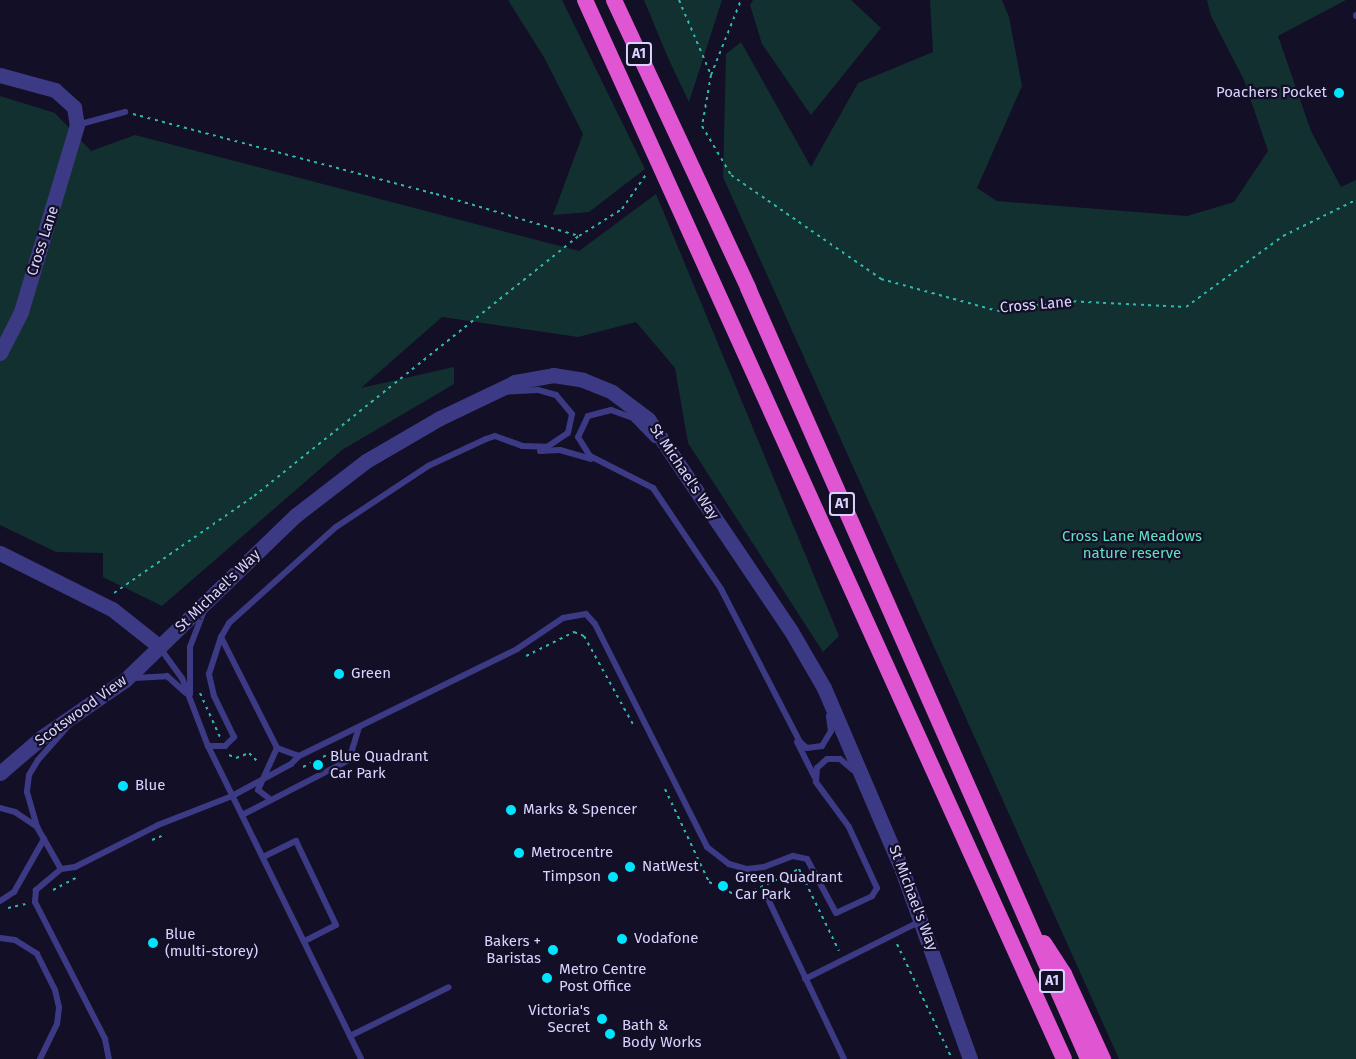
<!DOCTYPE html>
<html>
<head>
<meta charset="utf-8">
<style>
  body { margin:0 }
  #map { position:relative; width:1356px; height:1059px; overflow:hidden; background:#130f26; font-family:"Fira Sans",sans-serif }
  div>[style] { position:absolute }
  .green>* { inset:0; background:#12302f }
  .path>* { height:2px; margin-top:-1px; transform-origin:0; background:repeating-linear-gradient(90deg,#2fb8b0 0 3px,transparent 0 7.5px) }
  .service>* { height:6px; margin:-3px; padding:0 3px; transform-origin:3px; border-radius:3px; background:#3d3a85 }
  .tertiary>* { height:15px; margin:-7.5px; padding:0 7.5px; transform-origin:7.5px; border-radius:7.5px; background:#3d3a85 }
  .trunk>* { height:16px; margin:-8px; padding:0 8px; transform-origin:8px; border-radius:8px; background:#e055d1 }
  .dots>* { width:16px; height:16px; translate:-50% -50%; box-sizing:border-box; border:3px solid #130f26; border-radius:50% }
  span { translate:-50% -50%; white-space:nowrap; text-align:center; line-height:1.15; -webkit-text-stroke:4.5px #130f26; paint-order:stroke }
  .shield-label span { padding:2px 4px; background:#130f26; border:2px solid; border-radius:4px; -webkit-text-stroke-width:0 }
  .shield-label { font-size:14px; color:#d9d4ff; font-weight:700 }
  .poi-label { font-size:15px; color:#d9d4ff }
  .right { translate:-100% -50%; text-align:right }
  .left { translate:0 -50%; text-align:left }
  .street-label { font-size:15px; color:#d9d4ff }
  .park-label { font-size:15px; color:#5fe0c0 }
</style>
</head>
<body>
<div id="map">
  <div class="green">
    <div style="clip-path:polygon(508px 0,562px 0,645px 169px,589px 212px,553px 215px,583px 134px,545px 59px)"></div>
    <div style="clip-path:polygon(644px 0,722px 0,689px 102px,669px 60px)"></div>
    <div style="clip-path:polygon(753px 0,851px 0,881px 28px,811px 115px,762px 44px,750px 5px)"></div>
    <div style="clip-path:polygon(930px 0,1002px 0,1009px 17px,1022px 86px,977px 188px,997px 201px,1187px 216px,1234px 202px,1268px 151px,1244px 80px,1211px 16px,1207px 0,1346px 0,1278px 36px,1311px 131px,1341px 187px,1356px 180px,1356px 1059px,1119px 1059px,723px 177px,726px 54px,741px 42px,811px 167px,858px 83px,933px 52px)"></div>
    <div style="clip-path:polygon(0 96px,55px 113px,91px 151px,135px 135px,579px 251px,656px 194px,839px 636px,823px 652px,688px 443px,675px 368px,636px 322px,578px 337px,442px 317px,361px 388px,454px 367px,454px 384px,342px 450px,162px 606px,103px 577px,103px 553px,56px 552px,0 525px)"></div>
  </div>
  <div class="path">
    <div style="left:679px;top:0;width:82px;rotate:66.9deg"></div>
    <div style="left:711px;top:75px;width:81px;rotate:-68.2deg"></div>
    <div style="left:711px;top:75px;width:52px;rotate:100deg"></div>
    <div style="left:702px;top:126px;width:57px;rotate:59.4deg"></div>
    <div style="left:731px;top:175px;width:183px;rotate:34.7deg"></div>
    <div style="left:881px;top:279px;width:121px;rotate:15.3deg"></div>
    <div style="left:998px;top:311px;width:69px;rotate:-8.4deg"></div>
    <div style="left:1066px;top:301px;width:120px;rotate:2.9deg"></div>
    <div style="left:1186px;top:307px;width:120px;rotate:-36.2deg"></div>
    <div style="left:1283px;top:236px;width:81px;rotate:-26.3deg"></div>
    <div style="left:133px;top:114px;width:313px;rotate:14.8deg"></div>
    <div style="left:436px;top:194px;width:149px;rotate:16.4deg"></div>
    <div style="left:114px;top:593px;width:170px;rotate:-34.7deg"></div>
    <div style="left:254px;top:496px;width:416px;rotate:-38.7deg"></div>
    <div style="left:579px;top:236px;width:51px;rotate:-32.1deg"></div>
    <div style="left:622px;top:209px;width:44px;rotate:-55.2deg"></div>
    <div style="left:526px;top:656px;width:54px;rotate:-26.6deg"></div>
    <div style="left:574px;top:632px;width:11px;rotate:22deg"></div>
    <div style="left:584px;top:636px;width:105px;rotate:61deg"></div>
    <div style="left:200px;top:693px;width:48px;rotate:65.6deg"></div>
    <div style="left:229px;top:755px;width:8px;rotate:23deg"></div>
    <div style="left:236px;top:758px;width:14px;rotate:-21deg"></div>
    <div style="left:249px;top:753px;width:14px;rotate:45deg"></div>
    <div style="left:303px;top:767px;width:28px;rotate:-27deg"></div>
    <div style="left:665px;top:789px;width:103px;rotate:64.7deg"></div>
    <div style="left:709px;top:882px;width:34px;rotate:26deg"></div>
    <div style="left:740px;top:897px;width:65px;rotate:-25.4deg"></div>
    <div style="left:799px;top:869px;width:91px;rotate:64deg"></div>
    <div style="left:152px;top:840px;width:15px;rotate:-23deg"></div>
    <div style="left:53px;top:890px;width:27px;rotate:-28deg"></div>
    <div style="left:8px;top:908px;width:18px;rotate:-13deg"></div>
    <div style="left:897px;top:944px;width:127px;rotate:64.4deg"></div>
  </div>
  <div class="service">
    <div style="left:1356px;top:15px;width:1px;rotate:90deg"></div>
    <div style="left:77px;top:125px;width:50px;rotate:-15.2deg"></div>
    <div style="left:654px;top:440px;width:30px;rotate:-134deg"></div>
    <div style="left:633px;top:418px;width:23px;rotate:-160deg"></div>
    <div style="left:611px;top:410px;width:24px;rotate:165deg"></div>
    <div style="left:588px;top:416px;width:23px;rotate:115deg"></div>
    <div style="left:578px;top:437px;width:22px;rotate:58deg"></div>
    <div style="left:590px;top:456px;width:71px;rotate:26.9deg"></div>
    <div style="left:653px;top:488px;width:122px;rotate:56deg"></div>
    <div style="left:721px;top:589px;width:172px;rotate:62.7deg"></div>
    <div style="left:800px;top:742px;width:9px;rotate:41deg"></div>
    <div style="left:807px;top:748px;width:15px;rotate:-8deg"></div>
    <div style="left:822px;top:746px;width:17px;rotate:-59deg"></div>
    <div style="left:831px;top:731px;width:15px;rotate:-98deg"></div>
    <div style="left:540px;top:451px;width:20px;rotate:-3deg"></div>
    <div style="left:560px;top:450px;width:32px;rotate:16deg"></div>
    <div style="left:221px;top:637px;width:124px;rotate:63.2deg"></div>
    <div style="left:277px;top:748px;width:23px;rotate:20deg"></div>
    <div style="left:299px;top:756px;width:243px;rotate:-26.1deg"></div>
    <div style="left:517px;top:649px;width:55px;rotate:-34deg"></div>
    <div style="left:563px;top:618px;width:23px;rotate:-10deg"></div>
    <div style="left:586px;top:614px;width:13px;rotate:48deg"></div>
    <div style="left:595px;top:624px;width:250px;rotate:63.3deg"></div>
    <div style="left:707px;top:847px;width:28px;rotate:38deg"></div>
    <div style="left:729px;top:864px;width:19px;rotate:16deg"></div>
    <div style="left:747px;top:869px;width:17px;rotate:-7deg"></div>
    <div style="left:764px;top:867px;width:31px;rotate:-21deg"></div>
    <div style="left:793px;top:856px;width:14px;rotate:12deg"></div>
    <div style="left:807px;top:859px;width:61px;rotate:61.8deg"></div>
    <div style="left:836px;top:913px;width:40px;rotate:-25deg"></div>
    <div style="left:872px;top:896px;width:9px;rotate:-58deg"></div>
    <div style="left:877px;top:888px;width:67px;rotate:-114.7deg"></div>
    <div style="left:849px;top:827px;width:56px;rotate:-126.3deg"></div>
    <div style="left:816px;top:782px;width:14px;rotate:-86deg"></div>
    <div style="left:817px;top:768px;width:13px;rotate:-42deg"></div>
    <div style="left:827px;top:759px;width:13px"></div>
    <div style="left:840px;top:759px;width:17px;rotate:40deg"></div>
    <div style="left:160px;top:648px;width:37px;rotate:54deg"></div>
    <div style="left:182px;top:678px;width:73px;rotate:69.1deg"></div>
    <div style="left:208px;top:746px;width:323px;rotate:63.9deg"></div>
    <div style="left:350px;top:1036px;width:110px;rotate:-26.3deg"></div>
    <div style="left:134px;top:678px;width:33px;rotate:-3deg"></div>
    <div style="left:167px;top:676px;width:25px;rotate:42deg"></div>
    <div style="left:190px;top:694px;width:47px;rotate:-90deg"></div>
    <div style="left:190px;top:647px;width:42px;rotate:-69deg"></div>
    <div style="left:68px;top:726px;width:45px;rotate:131.4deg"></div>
    <div style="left:38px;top:760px;width:17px;rotate:121deg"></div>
    <div style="left:29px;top:775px;width:17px;rotate:97deg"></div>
    <div style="left:27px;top:792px;width:36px;rotate:74deg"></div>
    <div style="left:37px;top:827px;width:48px;rotate:60.3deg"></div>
    <div style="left:61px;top:869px;width:14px;rotate:-8deg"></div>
    <div style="left:75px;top:867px;width:93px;rotate:-26.8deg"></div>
    <div style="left:158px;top:825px;width:79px;rotate:-21.4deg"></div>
    <div style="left:232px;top:796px;width:67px;rotate:-28.5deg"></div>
    <div style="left:291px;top:764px;width:11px;rotate:-45deg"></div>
    <div style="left:797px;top:742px;width:40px;rotate:63.4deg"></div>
    <div style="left:208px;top:746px;width:17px"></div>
    <div style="left:225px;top:746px;width:13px;rotate:-45deg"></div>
    <div style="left:234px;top:737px;width:46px;rotate:-116deg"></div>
    <div style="left:214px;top:696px;width:23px;rotate:-103deg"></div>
    <div style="left:209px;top:674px;width:39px;rotate:-72deg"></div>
    <div style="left:221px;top:637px;width:16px;rotate:-60deg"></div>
    <div style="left:229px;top:623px;width:144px;rotate:-41.9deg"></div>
    <div style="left:336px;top:527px;width:110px;rotate:-33.5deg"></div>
    <div style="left:428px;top:466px;width:64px;rotate:-25deg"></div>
    <div style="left:486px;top:439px;width:9px;rotate:-18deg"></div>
    <div style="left:495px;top:436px;width:29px;rotate:20deg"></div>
    <div style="left:522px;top:446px;width:25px;rotate:2deg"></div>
    <div style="left:547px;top:447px;width:25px;rotate:-34deg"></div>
    <div style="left:568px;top:433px;width:19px;rotate:-78deg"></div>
    <div style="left:572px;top:414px;width:25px;rotate:-130deg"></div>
    <div style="left:556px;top:395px;width:19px;rotate:-164deg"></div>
    <div style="left:538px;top:390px;width:33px;rotate:177deg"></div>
    <div style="left:271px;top:800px;width:16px;rotate:-142deg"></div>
    <div style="left:258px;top:790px;width:46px;rotate:-65.7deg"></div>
    <div style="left:0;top:808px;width:16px;rotate:15deg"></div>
    <div style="left:15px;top:812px;width:27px;rotate:34deg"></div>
    <div style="left:242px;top:815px;width:120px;rotate:-27.2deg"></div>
    <div style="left:349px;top:760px;width:34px;rotate:-73deg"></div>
    <div style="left:263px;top:857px;width:37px;rotate:-26deg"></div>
    <div style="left:296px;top:841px;width:93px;rotate:64.5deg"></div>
    <div style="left:336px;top:925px;width:36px;rotate:153deg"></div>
    <div style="left:61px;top:869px;width:33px;rotate:140deg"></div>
    <div style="left:36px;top:890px;width:12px;rotate:95deg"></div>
    <div style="left:35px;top:902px;width:154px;rotate:62.9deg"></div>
    <div style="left:105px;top:1039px;width:20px;rotate:79deg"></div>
    <div style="left:768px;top:899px;width:177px;rotate:64.6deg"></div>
    <div style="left:0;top:901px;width:17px;rotate:-33deg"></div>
    <div style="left:14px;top:892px;width:61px;rotate:-60.5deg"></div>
    <div style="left:0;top:938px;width:15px;rotate:8deg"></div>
    <div style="left:15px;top:940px;width:26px;rotate:32deg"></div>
    <div style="left:37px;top:954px;width:40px;rotate:63.4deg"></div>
    <div style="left:55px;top:990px;width:18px;rotate:77deg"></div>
    <div style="left:59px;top:1008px;width:16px;rotate:97deg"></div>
    <div style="left:57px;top:1024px;width:39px;rotate:116deg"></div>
    <div style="left:805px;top:979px;width:127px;rotate:-26.6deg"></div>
    <div style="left:350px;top:1036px;width:25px;rotate:64deg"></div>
  </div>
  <div class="tertiary">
    <div style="left:0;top:75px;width:57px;rotate:15.3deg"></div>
    <div style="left:55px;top:90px;width:25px;rotate:42deg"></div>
    <div style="left:74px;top:107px;width:18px;rotate:81deg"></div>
    <div style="left:77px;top:125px;width:195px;rotate:106.7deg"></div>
    <div style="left:21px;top:312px;width:46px;rotate:117.1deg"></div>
    <div style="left:0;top:553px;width:125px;rotate:26.6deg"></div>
    <div style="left:112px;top:609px;width:61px;rotate:38.4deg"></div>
    <div style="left:0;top:773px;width:55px;rotate:-40.6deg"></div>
    <div style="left:42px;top:737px;width:101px;rotate:-34.5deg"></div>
    <div style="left:125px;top:680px;width:238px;rotate:-44deg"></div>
    <div style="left:296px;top:515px;width:88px;rotate:-37.6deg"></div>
    <div style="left:366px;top:461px;width:86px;rotate:-30.2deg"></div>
    <div style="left:440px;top:418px;width:83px;rotate:-25.6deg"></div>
    <div style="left:515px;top:382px;width:39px;rotate:-10deg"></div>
    <div style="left:553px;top:375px;width:30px;rotate:9deg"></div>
    <div style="left:583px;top:380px;width:31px;rotate:22deg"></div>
    <div style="left:612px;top:392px;width:45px;rotate:36.9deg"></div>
    <div style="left:648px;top:419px;width:256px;rotate:56deg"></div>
    <div style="left:791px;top:631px;width:66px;rotate:59.9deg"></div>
    <div style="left:824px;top:688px;width:198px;rotate:66.8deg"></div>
    <div style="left:902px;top:870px;width:201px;rotate:70.2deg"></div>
  </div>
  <div class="trunk">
    <div style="left:585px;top:0;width:1162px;rotate:65.66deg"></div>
    <div style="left:614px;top:0;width:318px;rotate:65deg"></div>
    <div style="left:748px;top:288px;width:843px;rotate:66.2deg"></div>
    <div style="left:1044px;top:943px;width:37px;rotate:57deg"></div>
    <div style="left:1064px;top:974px;width:94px;rotate:65.4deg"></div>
  </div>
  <div class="dots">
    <div style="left:1339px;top:93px;background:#00e5ff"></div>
    <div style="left:339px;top:674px;background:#00e5ff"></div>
    <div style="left:318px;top:765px;background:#00e5ff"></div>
    <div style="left:123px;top:786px;background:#00e5ff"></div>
    <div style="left:511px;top:810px;background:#00e5ff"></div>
    <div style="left:519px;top:853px;background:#00e5ff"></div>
    <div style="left:630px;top:867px;background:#00e5ff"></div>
    <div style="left:613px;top:877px;background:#00e5ff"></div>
    <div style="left:723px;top:886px;background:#00e5ff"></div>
    <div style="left:622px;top:939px;background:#00e5ff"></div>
    <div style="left:153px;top:943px;background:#00e5ff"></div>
    <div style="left:553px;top:950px;background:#00e5ff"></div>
    <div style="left:547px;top:978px;background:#00e5ff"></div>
    <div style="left:602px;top:1019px;background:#00e5ff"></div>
    <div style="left:610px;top:1034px;background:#00e5ff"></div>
  </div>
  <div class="shield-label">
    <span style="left:639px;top:54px">A1</span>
    <span style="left:842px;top:504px">A1</span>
    <span style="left:1052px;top:981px">A1</span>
  </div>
  <div class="poi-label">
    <span class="right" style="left:1327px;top:93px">Poachers Pocket</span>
    <span class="left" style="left:351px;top:674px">Green</span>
    <span class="left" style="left:330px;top:765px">Blue Quadrant<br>Car Park</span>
    <span class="left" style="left:135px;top:786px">Blue</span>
    <span class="left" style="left:523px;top:810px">Marks &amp; Spencer</span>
    <span class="left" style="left:531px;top:853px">Metrocentre</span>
    <span class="left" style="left:642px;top:867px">NatWest</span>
    <span class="right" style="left:601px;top:877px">Timpson</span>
    <span class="left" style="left:735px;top:886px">Green Quadrant<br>Car Park</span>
    <span class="left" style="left:165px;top:943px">Blue<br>(multi-storey)</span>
    <span class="left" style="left:634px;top:939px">Vodafone</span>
    <span class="right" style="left:541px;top:950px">Bakers +<br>Baristas</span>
    <span class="left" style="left:559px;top:978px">Metro Centre<br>Post Office</span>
    <span class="right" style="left:590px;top:1019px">Victoria's<br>Secret</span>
    <span class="left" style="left:622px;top:1034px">Bath &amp;<br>Body Works</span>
  </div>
  <div class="street-label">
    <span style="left:43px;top:241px;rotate:-72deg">Cross Lane</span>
    <span style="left:1036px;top:305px;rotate:-5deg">Cross Lane</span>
    <span style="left:684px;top:472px;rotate:56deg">St Michael's Way</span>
    <span style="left:218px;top:591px;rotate:-44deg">St Michael's Way</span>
    <span style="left:81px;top:711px;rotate:-36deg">Scotswood View</span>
    <span style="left:913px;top:898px;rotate:69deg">St Michael's Way</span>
  </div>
  <div class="park-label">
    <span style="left:1132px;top:545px">Cross Lane Meadows<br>nature reserve</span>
  </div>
</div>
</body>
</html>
